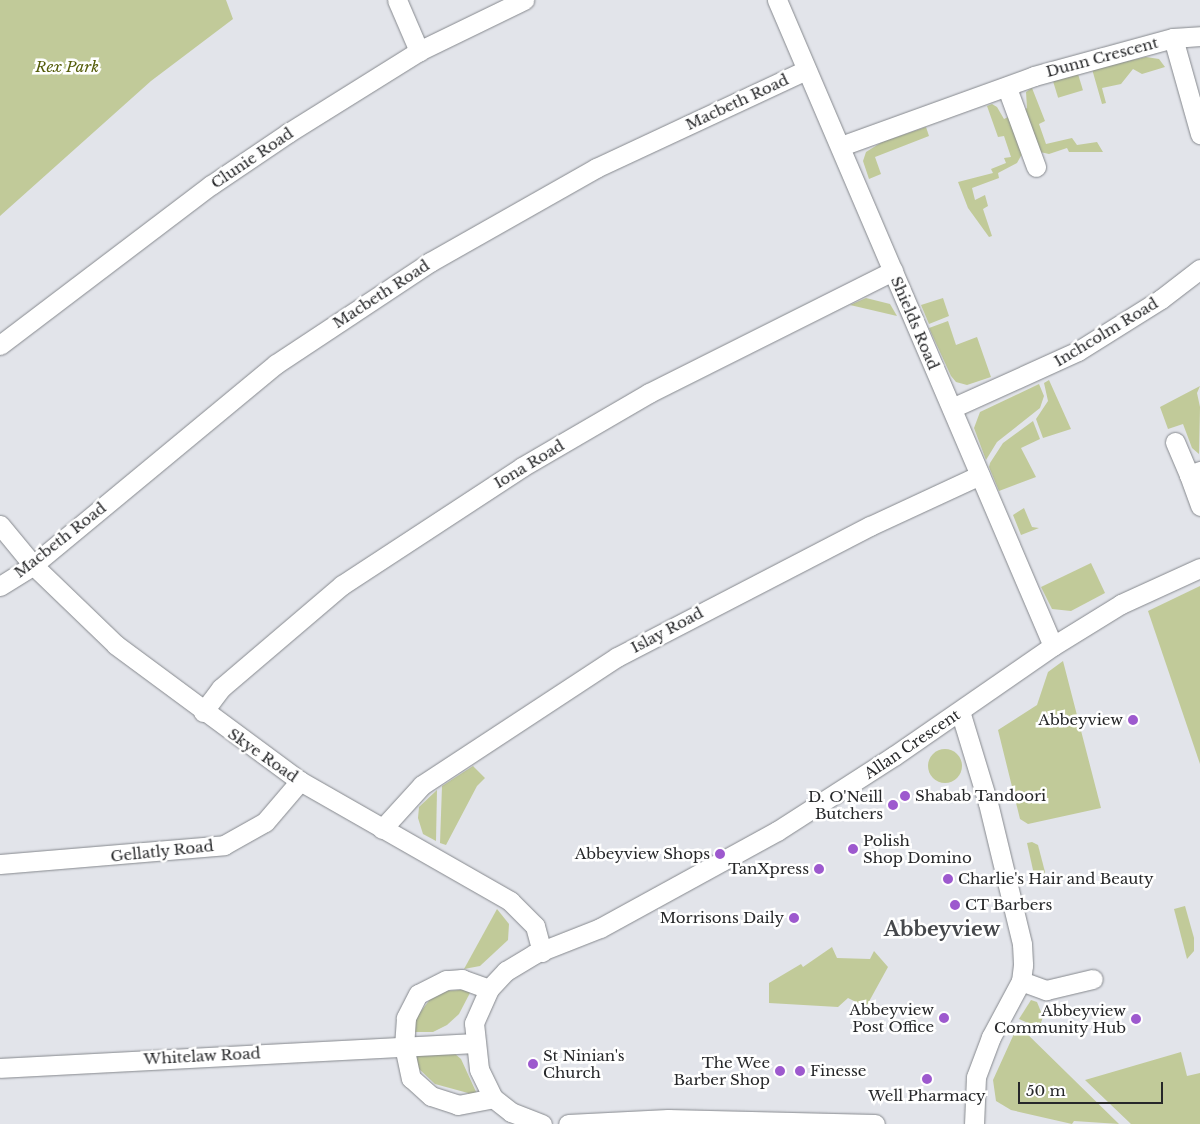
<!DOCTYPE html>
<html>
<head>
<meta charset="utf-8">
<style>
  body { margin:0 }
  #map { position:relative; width:1200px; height:1124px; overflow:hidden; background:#e2e4ea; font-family:"Libre Baskerville",serif }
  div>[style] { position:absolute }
  .green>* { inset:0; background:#c1ca99; transform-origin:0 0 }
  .round { border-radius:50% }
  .roads { filter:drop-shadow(0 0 1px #85888d) drop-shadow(0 0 1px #85888d) }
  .street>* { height:19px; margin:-9.5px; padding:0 9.5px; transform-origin:9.5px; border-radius:9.5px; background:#fff }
  .dots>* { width:14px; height:14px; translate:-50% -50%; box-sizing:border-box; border:2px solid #fff; border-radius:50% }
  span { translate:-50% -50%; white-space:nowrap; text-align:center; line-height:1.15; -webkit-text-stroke:5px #fff; paint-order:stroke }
  .street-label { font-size:15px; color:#262729 }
  .park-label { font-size:15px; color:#545c09; font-style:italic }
  .poi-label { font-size:15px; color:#262729 }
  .right { translate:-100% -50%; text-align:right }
  .left { translate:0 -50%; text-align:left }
  .district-label { font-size:20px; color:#46484c; font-weight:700 }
  .scale { position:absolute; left:1018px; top:1082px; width:145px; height:22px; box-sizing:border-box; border:2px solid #262729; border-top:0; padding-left:6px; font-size:15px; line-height:18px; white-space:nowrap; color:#262729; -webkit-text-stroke:4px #fff; paint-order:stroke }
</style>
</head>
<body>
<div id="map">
  <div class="green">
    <div style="clip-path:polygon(0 0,226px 0,233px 19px,151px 81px,0 216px)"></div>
    <div style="clip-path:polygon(1146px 57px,1159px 59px,1165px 67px,1142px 74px,1133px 69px,1121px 84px,1102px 88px,1106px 103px,1102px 104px,1092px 69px)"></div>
    <div style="left:1078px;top:74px;width:17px;height:26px;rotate:73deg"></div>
    <div style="clip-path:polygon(1032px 88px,1045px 121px,1039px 124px,1046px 144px,1072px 138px,1077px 145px,1097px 142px,1103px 152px,1069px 152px,1067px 148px,1049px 154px,1040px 152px,1022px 111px,1027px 108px,1026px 92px)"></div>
    <div style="clip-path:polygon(992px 104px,997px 107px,1004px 119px,1010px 116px,1022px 154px,1017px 163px,998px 173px,999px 178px,972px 188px,975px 200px,985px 195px,988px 206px,983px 209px,992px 236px,989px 237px,968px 208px,958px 182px,993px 173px,991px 169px,1006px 163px,1004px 158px,1011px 157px,1004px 136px,998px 137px,987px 106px)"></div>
    <div style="clip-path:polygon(926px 127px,929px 136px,875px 157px,881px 174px,869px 179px,863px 161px,866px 152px,882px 142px)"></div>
    <div style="clip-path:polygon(866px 298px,890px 304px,897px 316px,850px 305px)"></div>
    <div style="clip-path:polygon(943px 298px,949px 316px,929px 324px,921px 305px)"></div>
    <div style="clip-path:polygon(948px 321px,956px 345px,977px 337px,991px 377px,967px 385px,956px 382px,951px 376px,929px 328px)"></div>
    <div style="clip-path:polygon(1049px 380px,1071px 429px,1043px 438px,1036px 419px,1048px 401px,1044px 383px)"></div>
    <div style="clip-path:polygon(1039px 384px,1044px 396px,1040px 408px,997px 442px,986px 460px,974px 428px,980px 412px)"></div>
    <div style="clip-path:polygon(1200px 386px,1197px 393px,1200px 407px,1199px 454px,1192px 448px,1183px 424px,1168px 429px,1160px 407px)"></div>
    <div style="clip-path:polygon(1033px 421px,1040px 439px,1021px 448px,1036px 477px,999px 491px,989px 467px,990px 463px,1003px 443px)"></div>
    <div style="clip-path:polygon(1024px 508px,1032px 527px,1039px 528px,1021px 535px,1013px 515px)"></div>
    <div style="clip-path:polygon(1091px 563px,1105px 593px,1071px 611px,1052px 609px,1041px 587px)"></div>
    <div style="clip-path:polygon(1200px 586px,1200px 764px,1148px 611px)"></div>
    <div style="clip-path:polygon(1063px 661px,1101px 808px,1028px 824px,1020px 819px,998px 730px,1037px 705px,1048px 672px)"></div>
    <div class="round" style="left:928px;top:749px;width:34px;height:34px"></div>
    <div style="clip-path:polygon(473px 766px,485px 778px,477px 786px,446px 845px,440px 843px,442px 786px)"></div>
    <div style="clip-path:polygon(437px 790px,436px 841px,423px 834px,418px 818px,419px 807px)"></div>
    <div style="clip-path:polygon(1032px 842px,1038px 845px,1045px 872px,1042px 877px,1035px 879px,1027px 843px)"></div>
    <div style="clip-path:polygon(1185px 906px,1194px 938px,1194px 951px,1187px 959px,1174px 909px)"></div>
    <div style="clip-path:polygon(497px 909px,509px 924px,508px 940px,480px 966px,464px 969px)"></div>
    <div style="clip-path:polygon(832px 947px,837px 958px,870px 959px,874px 951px,888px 967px,866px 1007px,848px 998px,838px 1007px,769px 1003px,769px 983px,801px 964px,803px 967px)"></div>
    <div style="clip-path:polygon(472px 989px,459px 1014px,447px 1025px,433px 1032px,412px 1032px,416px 1018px,431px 998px,446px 991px)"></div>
    <div style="clip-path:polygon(1031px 1000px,1037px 1002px,1043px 1017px,1039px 1028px,1019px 1019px)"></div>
    <div style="clip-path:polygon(1018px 1025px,1119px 1124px,1074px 1121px,1072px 1124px,1011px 1110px,996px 1101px,993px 1080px)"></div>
    <div style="clip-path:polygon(1181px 1052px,1187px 1076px,1200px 1073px,1200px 1124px,1131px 1124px,1085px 1080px)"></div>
    <div style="clip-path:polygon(454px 1053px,461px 1059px,477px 1094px,471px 1098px,468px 1093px,435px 1084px,417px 1067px,415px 1054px)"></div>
  </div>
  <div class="roads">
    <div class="street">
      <div style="left:397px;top:0;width:56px;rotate:66.7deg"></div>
      <div style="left:777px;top:0;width:702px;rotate:66.87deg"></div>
      <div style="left:1173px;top:38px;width:100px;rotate:74.3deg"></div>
      <div style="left:1007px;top:88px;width:84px;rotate:69.8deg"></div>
      <div style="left:841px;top:146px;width:205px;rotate:-19.9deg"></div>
      <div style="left:1034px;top:76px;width:144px;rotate:-15.3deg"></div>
      <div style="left:1173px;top:38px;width:27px;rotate:-4deg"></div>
      <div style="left:0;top:345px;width:265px;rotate:-37.2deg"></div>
      <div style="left:211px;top:185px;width:93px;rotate:-34deg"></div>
      <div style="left:288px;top:133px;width:155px;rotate:-32deg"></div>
      <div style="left:419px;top:51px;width:117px;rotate:-25.9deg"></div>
      <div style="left:952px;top:408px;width:138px;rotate:-24.3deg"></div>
      <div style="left:1078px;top:351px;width:98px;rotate:-32.1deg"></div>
      <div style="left:1161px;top:299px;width:49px;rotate:-37.6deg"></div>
      <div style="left:1175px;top:442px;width:36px;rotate:67deg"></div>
      <div style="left:1189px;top:475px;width:12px;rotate:-20deg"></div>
      <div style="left:1189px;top:475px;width:33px;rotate:70deg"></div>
      <div style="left:0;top:525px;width:52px;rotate:50.5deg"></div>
      <div style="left:33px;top:565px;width:115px;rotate:43.9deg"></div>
      <div style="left:116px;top:645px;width:229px;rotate:36.5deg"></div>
      <div style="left:300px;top:781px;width:242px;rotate:29.7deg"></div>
      <div style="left:510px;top:901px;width:35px;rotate:45deg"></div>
      <div style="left:535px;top:926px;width:27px;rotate:75deg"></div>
      <div style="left:0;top:586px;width:39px;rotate:-32deg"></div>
      <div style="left:33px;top:565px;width:315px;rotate:-39.6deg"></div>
      <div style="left:276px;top:364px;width:185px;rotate:-33.5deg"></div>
      <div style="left:430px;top:262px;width:191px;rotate:-29.5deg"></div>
      <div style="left:596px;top:168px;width:232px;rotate:-25deg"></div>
      <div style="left:960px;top:711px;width:96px;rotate:73.1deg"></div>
      <div style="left:988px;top:803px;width:145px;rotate:76.4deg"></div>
      <div style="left:1022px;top:944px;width:21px;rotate:87deg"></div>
      <div style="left:1023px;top:965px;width:16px;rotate:97deg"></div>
      <div style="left:1021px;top:981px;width:64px;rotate:118.2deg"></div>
      <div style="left:991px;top:1037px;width:43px;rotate:110.6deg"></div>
      <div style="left:976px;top:1077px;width:47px;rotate:92.4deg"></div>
      <div style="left:203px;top:712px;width:30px;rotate:-53deg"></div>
      <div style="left:221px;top:688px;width:159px;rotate:-40.4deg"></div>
      <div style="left:342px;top:585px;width:215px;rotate:-33.2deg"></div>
      <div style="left:522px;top:467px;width:147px;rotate:-30.2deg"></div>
      <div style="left:649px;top:393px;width:273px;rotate:-26.6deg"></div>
      <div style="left:382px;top:829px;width:59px;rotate:-47.7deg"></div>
      <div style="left:422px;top:785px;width:233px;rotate:-33.3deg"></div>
      <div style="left:617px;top:657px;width:285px;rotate:-27.4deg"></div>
      <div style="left:870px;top:526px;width:121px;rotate:-24.9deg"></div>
      <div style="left:0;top:864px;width:225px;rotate:-4.8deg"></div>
      <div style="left:224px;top:845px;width:47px;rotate:-29.3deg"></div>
      <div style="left:265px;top:822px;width:54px;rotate:-49.5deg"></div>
      <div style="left:1021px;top:981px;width:27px;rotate:20deg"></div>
      <div style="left:1046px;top:990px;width:48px;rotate:-13.2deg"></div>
      <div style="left:489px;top:989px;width:29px;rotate:-160deg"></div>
      <div style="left:462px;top:979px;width:16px;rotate:176deg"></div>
      <div style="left:446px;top:980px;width:31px;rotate:153deg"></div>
      <div style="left:418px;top:994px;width:27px;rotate:117deg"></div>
      <div style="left:406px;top:1018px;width:28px;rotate:94deg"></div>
      <div style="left:404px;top:1046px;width:33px;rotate:78deg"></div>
      <div style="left:411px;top:1078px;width:27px;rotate:42deg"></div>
      <div style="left:431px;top:1096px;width:28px;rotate:18deg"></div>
      <div style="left:458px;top:1105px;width:36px;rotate:-11deg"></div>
      <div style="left:0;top:1068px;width:476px;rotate:-3deg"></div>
      <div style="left:542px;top:1124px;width:33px;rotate:-159deg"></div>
      <div style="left:511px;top:1112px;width:23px;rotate:-142deg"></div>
      <div style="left:493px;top:1098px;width:32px;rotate:-116deg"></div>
      <div style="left:479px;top:1069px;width:46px;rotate:-96.2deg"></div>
      <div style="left:474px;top:1023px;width:37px;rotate:-66deg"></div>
      <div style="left:489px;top:989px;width:25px;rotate:-47deg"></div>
      <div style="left:506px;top:971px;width:33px;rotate:-31deg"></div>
      <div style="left:534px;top:954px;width:71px;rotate:-21.5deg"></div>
      <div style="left:600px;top:928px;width:202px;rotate:-28.7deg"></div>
      <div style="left:777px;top:831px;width:139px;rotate:-32.7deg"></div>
      <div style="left:894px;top:756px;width:193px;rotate:-34.7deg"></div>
      <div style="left:1053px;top:646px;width:80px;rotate:-31.7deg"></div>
      <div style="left:1121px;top:604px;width:87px;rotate:-24.5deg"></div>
      <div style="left:568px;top:1124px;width:100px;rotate:-2.9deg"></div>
      <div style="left:668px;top:1119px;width:207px;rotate:1.4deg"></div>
    </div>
  </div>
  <div class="dots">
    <div style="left:1133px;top:720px;background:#9d59ce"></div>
    <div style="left:905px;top:796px;background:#9d59ce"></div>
    <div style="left:893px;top:805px;background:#9d59ce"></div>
    <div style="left:853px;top:849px;background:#9d59ce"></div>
    <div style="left:720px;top:854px;background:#9d59ce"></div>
    <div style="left:819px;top:869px;background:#9d59ce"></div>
    <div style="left:948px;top:879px;background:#9d59ce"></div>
    <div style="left:955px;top:905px;background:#9d59ce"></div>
    <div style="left:794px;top:918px;background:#9d59ce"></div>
    <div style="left:944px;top:1018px;background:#9d59ce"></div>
    <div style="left:1136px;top:1019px;background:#9d59ce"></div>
    <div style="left:533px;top:1064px;background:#9d59ce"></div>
    <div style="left:780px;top:1071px;background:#9d59ce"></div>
    <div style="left:800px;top:1071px;background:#9d59ce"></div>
    <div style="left:927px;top:1079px;background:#9d59ce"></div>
  </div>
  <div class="street-label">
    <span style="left:1102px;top:57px;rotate:-15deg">Dunn Crescent</span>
    <span style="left:737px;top:102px;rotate:-25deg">Macbeth Road</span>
    <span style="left:252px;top:158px;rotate:-34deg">Clunie Road</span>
    <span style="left:381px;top:294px;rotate:-33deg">Macbeth Road</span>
    <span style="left:915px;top:323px;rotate:67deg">Shields Road</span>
    <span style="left:1106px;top:332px;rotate:-31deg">Inchcolm Road</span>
    <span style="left:529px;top:464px;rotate:-31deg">Iona Road</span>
    <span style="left:60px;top:540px;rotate:-38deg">Macbeth Road</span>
    <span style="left:667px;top:630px;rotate:-28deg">Islay Road</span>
    <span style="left:912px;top:744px;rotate:-34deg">Allan Crescent</span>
    <span style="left:263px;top:755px;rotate:35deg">Skye Road</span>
    <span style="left:162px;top:851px;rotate:-6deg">Gellatly Road</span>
    <span style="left:202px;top:1056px;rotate:-3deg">Whitelaw Road</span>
  </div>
  <div class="park-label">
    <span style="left:67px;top:67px">Rex Park</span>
  </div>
  <div class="poi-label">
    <span class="right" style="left:1123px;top:720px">Abbeyview</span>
    <span class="right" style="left:883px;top:805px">D. O'Neill<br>Butchers</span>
    <span class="left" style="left:915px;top:796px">Shabab Tandoori</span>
    <span class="left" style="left:863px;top:849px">Polish<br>Shop Domino</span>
    <span class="right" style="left:710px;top:854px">Abbeyview Shops</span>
    <span class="right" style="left:809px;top:869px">TanXpress</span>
    <span class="left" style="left:958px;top:879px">Charlie's Hair and Beauty</span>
    <span class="left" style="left:965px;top:905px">CT Barbers</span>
    <span class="right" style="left:784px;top:918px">Morrisons Daily</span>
    <span class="right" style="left:934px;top:1018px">Abbeyview<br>Post Office</span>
    <span class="right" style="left:1126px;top:1019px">Abbeyview<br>Community Hub</span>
    <span class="left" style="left:543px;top:1064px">St Ninian's<br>Church</span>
    <span class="right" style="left:770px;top:1071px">The Wee<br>Barber Shop</span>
    <span class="left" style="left:810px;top:1071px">Finesse</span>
    <span style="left:927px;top:1096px">Well Pharmacy</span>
  </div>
  <div class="district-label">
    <span style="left:942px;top:929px">Abbeyview</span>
  </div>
  <div class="scale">50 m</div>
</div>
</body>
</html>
